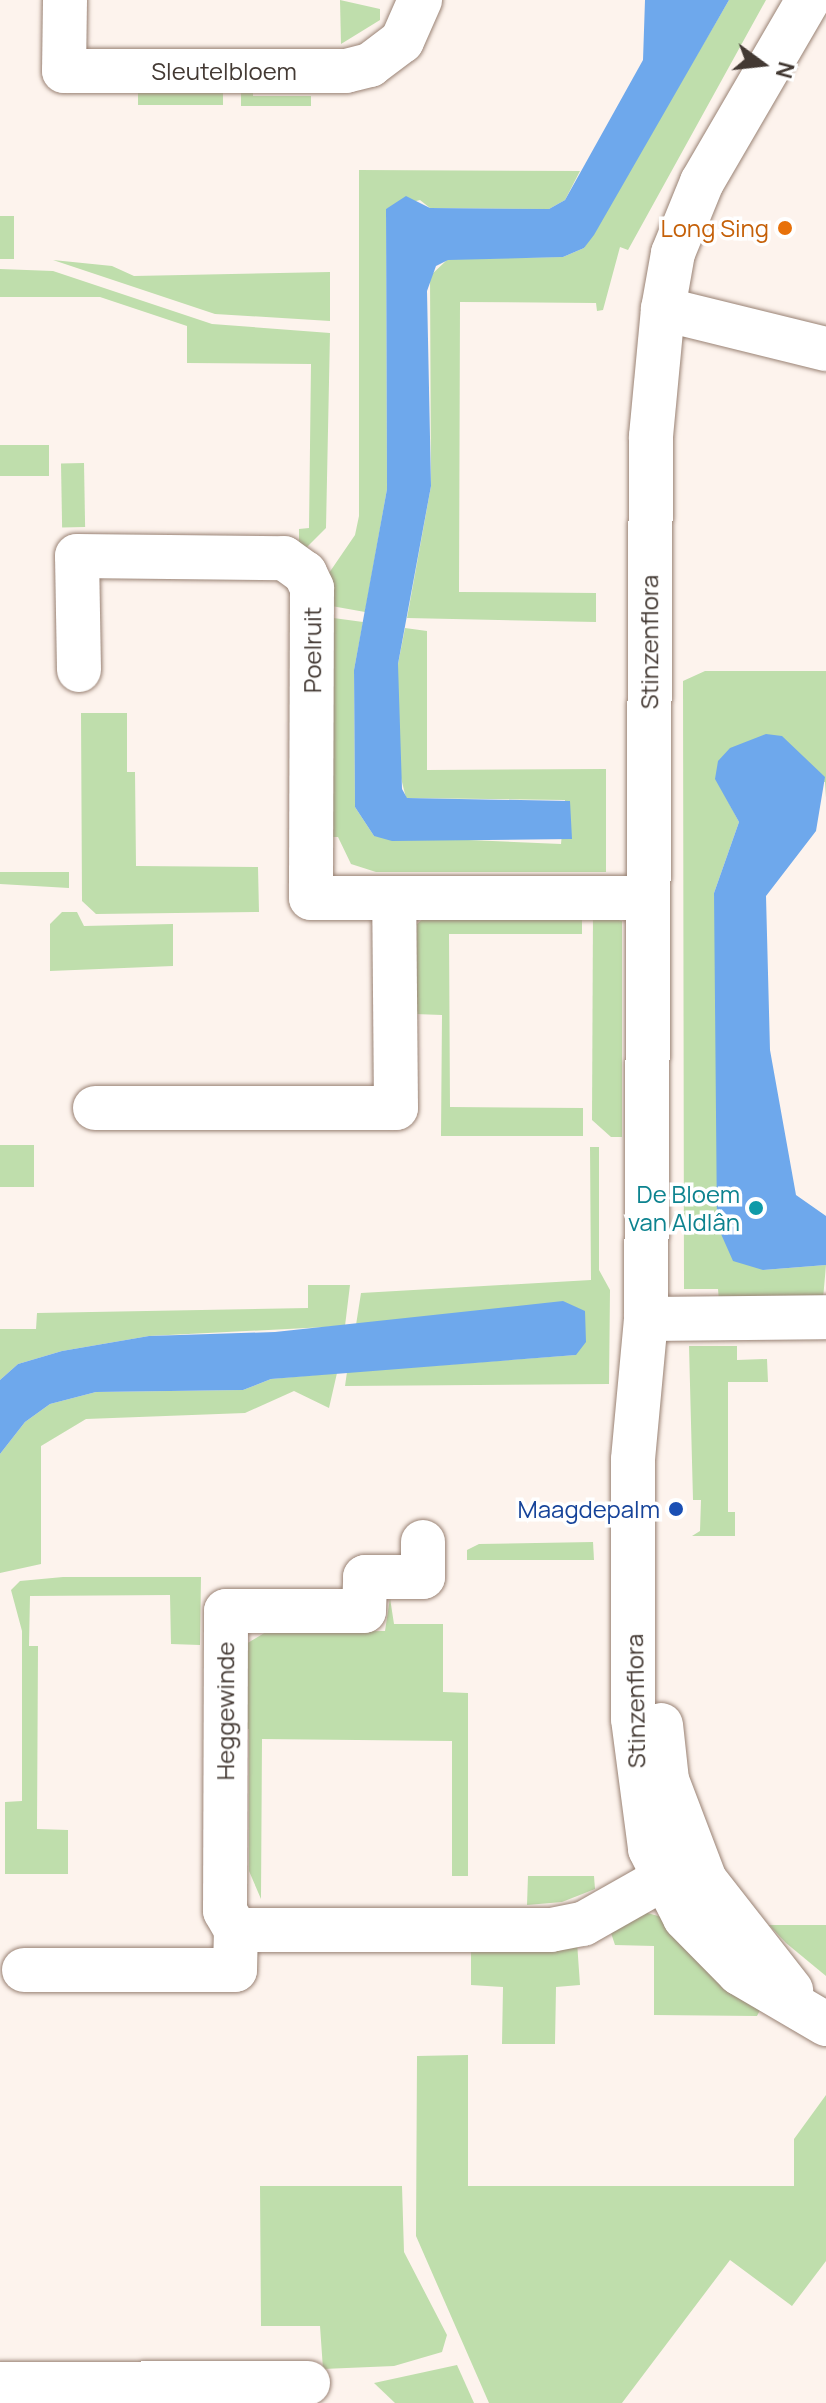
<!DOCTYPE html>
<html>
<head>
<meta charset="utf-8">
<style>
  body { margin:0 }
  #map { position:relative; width:826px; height:2403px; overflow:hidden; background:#fdf3ed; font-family:Manrope,sans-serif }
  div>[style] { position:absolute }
  .green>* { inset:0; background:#bfdeac; transform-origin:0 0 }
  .water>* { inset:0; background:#6ea8ec }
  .roads { filter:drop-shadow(0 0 2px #998274) drop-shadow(0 0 2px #998274) }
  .street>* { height:44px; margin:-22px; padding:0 22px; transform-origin:22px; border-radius:22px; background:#fff }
  .secondary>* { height:44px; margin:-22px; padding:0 22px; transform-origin:22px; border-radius:22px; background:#fff }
  .dots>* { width:22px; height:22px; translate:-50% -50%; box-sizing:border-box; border:4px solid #fff; border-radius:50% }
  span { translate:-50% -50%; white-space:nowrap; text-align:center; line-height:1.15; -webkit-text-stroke:7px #fff; paint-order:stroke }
  .street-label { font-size:24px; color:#433933 }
  .food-label { font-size:24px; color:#c56008 }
  .right { translate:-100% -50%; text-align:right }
  .culture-label { font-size:24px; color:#0d838f }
  .transit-label { font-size:24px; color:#164399 }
  .north { position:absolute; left:722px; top:24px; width:80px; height:80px; -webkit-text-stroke:6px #fff; paint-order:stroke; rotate:105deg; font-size:22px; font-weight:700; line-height:32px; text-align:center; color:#433933 }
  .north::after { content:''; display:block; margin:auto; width:28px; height:36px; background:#433933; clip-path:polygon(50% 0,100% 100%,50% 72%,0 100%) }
</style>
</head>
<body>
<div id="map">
  <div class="green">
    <div style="clip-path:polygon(340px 0,380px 9px,380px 20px,341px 44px)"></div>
    <div style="clip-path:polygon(729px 0,766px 0,628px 250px,620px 247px,603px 310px,597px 311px,596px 303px,460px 302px,459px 592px,596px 593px,596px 622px,407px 618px,431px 486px,430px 276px,448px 259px,563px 257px,584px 248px)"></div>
    <div style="left:138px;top:84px;width:85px;height:21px"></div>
    <div style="clip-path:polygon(241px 85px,253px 85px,253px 96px,311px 96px,311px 106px,241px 106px)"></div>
    <div style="clip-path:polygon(359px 170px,580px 171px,565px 200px,549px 209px,430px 208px,420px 200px,386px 209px,387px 489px,365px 612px,326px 605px,329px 573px,355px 535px,359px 516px)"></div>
    <div style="left:0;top:216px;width:14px;height:43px"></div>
    <div style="clip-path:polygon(53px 260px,112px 266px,134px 276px,330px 272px,330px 321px,215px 314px)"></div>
    <div style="clip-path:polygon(0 269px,53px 271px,212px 324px,330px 333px,326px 528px,304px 550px,299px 546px,299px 529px,309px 528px,311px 364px,187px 363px,187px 326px,100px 297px,0 297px)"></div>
    <div style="left:0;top:445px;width:49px;height:31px"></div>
    <div style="left:84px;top:463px;width:64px;height:23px;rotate:89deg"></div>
    <div style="clip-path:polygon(326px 617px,363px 622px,354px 670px,355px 807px,374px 836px,561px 844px,565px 800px,406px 798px,398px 766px,398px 664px,405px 628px,427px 631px,427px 770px,606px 769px,606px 872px,376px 872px,351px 864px,338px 837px,326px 837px)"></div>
    <div style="clip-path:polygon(705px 671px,826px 671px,826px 798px,825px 782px,716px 779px,739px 822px,714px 893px,763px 1270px,826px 1265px,823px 1299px,719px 1301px,718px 1289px,684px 1289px,683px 681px)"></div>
    <div style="clip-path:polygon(81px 713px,127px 713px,127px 772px,135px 772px,136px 866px,258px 867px,259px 912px,96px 914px,82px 901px)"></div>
    <div style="clip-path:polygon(0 872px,69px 872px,69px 888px,0 884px)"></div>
    <div style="clip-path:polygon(62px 912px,77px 912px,84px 926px,173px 924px,173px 966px,50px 971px,50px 924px)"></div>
    <div style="clip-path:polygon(582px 912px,582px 934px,449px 934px,450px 1107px,583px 1108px,583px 1136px,441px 1136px,442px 1015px,415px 1014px,417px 924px,425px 917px)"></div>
    <div style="clip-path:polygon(593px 912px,622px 921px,622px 1137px,611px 1137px,592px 1120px)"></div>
    <div style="left:0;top:1145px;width:34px;height:42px"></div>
    <div style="clip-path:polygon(590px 1147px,599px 1147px,599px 1270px,610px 1290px,609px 1384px,345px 1386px,347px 1372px,576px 1355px,481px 1314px,356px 1325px,361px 1293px,591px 1280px)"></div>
    <div style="clip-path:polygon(308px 1285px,350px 1285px,345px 1326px,149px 1336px,62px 1351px,18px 1364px,0 1380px,0 1329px,36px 1329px,37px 1313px,308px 1308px)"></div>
    <div style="clip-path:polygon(689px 1346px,737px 1346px,737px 1360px,767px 1359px,768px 1382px,728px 1382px,728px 1512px,735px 1512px,735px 1536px,692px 1536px,700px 1531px,701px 1500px,693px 1500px)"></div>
    <div style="clip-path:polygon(337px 1373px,329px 1408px,294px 1391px,245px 1413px,86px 1419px,41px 1446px,41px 1564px,0 1573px,0 1454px,25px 1422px,50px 1404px,96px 1392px,243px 1390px,271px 1379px)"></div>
    <div style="clip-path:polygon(593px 1542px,594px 1560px,467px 1560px,467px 1550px,479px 1544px)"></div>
    <div style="clip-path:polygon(63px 1577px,201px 1577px,200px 1645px,171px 1644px,170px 1595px,30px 1596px,29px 1646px,38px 1646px,37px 1829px,68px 1830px,68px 1874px,5px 1874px,5px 1802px,22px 1801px,22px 1631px,11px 1590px,20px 1581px)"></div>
    <div style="clip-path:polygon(390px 1598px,394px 1624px,443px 1624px,443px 1692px,468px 1693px,468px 1876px,452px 1876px,452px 1741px,262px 1739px,261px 1899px,249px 1871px,249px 1729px,240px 1728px,246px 1644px,266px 1632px,385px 1631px)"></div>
    <div style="clip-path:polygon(528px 1876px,594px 1876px,595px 1889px,562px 1902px,527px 1905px)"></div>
    <div style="clip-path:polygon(644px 1912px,665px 1918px,762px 2006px,757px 2016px,654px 2015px,654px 1946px,615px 1945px,610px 1930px)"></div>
    <div style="clip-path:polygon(769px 1925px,826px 1925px,826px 1976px,786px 1943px)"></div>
    <div style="clip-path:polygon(577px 1942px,580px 1985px,556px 1987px,555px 2044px,502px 2044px,503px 1987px,471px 1985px,471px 1948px)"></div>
    <div style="clip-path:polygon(468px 2055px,468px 2186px,794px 2186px,794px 2139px,826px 2095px,826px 2261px,792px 2306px,730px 2260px,622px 2403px,489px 2403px,416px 2236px,417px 2056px)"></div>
    <div style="clip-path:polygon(260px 2186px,402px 2186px,404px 2252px,447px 2335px,442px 2352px,394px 2366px,323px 2369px,320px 2326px,261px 2326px)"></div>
    <div style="clip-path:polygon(457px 2365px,474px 2403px,395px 2403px,374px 2383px)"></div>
  </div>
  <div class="water">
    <div style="clip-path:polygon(645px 0,729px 0,594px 235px,584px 248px,563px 257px,448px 260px,436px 266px,427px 291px,431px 486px,398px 664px,402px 789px,407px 798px,570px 801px,572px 839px,392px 841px,374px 836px,355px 807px,354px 670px,387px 489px,386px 209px,406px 196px,430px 208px,549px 209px,565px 200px,643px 60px)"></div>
    <div style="clip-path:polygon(766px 734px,782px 736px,825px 777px,816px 831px,766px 896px,770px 1050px,796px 1195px,826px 1216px,826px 1265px,763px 1270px,733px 1261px,717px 1225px,714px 893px,739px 822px,715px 779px,718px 761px,730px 748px)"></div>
    <div style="clip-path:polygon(563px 1301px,585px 1311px,586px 1342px,576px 1355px,271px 1379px,243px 1390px,96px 1392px,50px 1404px,25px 1422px,0 1454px,0 1380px,18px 1364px,62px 1351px,149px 1336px,275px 1332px)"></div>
  </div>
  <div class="roads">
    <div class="street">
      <div style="left:65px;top:0;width:71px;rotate:90.8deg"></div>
      <div style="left:64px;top:71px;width:282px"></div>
      <div style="left:346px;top:71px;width:25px;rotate:-14deg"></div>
      <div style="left:370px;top:65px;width:40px;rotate:-37deg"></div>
      <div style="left:402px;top:41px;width:45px;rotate:-66.3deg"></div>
      <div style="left:663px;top:309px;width:168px;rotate:13.8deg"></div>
      <div style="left:79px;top:670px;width:114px;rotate:-91deg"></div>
      <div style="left:77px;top:556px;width:207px;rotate:0.6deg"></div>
      <div style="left:284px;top:558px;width:26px;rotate:36deg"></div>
      <div style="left:305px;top:573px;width:17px;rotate:65deg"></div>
      <div style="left:312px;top:588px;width:310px;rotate:90.2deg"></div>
      <div style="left:311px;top:898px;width:336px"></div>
      <div style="left:95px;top:1108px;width:301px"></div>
      <div style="left:396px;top:1108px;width:209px;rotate:-90.5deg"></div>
      <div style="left:646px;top:1319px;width:180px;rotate:-0.6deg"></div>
      <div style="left:236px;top:1930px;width:315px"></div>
      <div style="left:551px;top:1930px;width:33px;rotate:-11deg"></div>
      <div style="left:583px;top:1924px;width:130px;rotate:-29.5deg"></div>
      <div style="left:24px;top:1970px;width:211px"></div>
      <div style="left:235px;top:1970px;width:40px;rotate:-88.6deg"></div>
      <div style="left:236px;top:1930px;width:22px;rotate:-120deg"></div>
      <div style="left:225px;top:1911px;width:300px;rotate:-89.8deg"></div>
      <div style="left:226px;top:1611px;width:138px"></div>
      <div style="left:364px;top:1611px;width:34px;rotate:-88deg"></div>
      <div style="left:365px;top:1577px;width:58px"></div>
      <div style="left:423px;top:1577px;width:35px;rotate:-90deg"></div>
      <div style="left:0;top:2384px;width:308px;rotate:-0.2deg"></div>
    </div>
    <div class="secondary">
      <div style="left:808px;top:0;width:211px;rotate:120.2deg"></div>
      <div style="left:702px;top:182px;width:77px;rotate:112.2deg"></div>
      <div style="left:673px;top:253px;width:57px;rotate:100.1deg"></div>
      <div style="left:663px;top:309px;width:128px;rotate:95.4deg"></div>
      <div style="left:651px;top:436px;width:883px;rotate:90.32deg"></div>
      <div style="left:646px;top:1319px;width:142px;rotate:95.3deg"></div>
      <div style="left:633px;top:1460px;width:259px;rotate:90deg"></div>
      <div style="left:633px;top:1719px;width:131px;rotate:82.5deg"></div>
      <div style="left:650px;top:1849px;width:77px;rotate:63.1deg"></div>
      <div style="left:685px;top:1918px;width:77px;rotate:45.5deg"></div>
      <div style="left:739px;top:1973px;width:101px;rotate:30.4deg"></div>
      <div style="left:661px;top:1725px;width:55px;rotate:83.8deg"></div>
      <div style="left:667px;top:1780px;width:107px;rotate:69.2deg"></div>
      <div style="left:705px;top:1880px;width:140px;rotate:52deg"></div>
    </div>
  </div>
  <div class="dots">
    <div style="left:785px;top:228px;background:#e8710a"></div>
    <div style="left:756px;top:1208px;background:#0f9aa8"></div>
    <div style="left:676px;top:1509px;background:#1a4fb4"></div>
  </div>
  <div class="street-label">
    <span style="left:224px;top:71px">Sleutelbloem</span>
    <span style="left:649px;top:642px;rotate:-90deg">Stinzenflora</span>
    <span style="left:312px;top:650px;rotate:-90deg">Poelruit</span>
    <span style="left:635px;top:1701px;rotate:-91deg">Stinzenflora</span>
    <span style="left:225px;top:1711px;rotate:-90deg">Heggewinde</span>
  </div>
  <div class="food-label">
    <span class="right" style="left:769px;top:228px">Long Sing</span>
  </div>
  <div class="culture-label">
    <span class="right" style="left:740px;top:1208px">De Bloem<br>van Aldlân</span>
  </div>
  <div class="transit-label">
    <span class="right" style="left:660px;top:1509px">Maagdepalm</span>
  </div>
  <div class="north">N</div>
</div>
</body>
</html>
